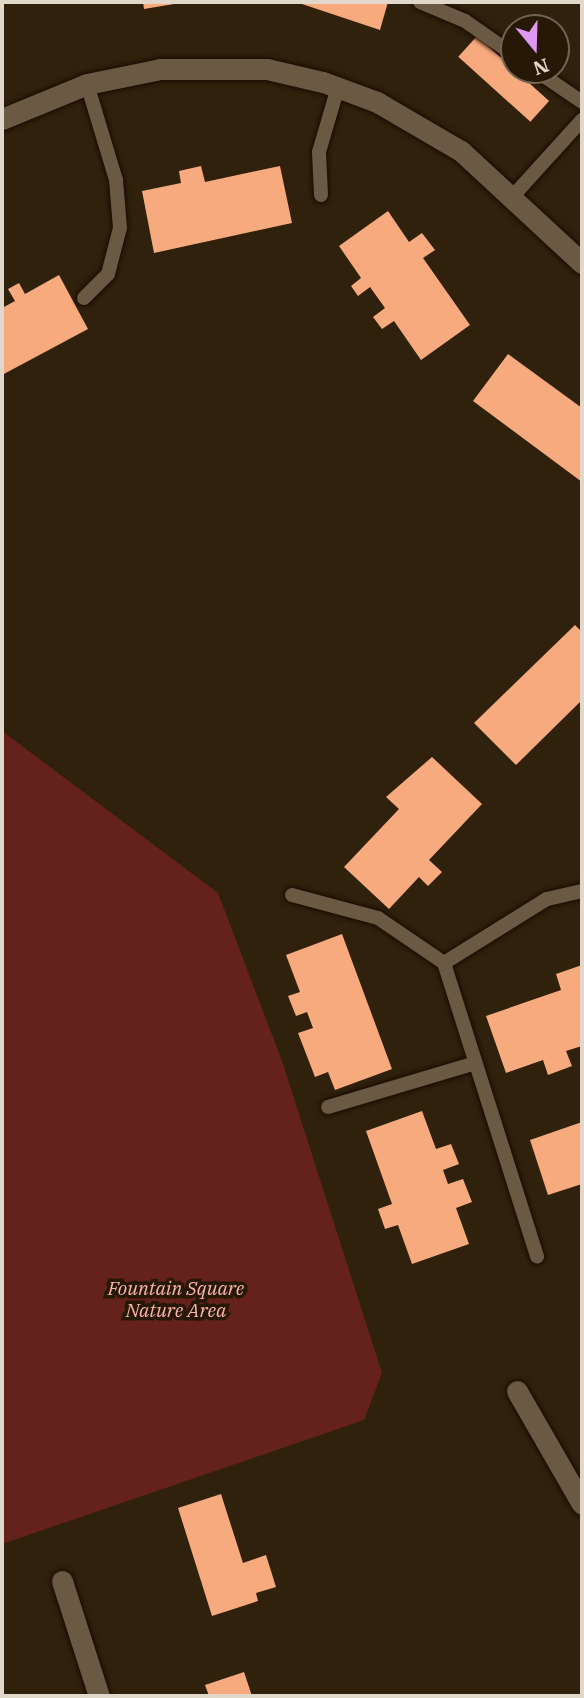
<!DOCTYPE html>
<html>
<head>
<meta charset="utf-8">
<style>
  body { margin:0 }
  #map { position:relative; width:584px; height:1698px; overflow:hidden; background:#30210c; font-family:"IBM Plex Serif",serif }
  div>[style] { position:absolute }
  .green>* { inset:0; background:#65221d }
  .building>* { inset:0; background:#f7aa7d; transform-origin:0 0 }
  .roads { filter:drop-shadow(0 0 2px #180a00) drop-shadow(0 0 2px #180a00) }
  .service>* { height:14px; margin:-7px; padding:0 7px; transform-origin:7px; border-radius:7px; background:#6a5943 }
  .minor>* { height:21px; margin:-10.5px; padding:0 10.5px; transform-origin:10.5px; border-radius:10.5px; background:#6a5943 }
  span { translate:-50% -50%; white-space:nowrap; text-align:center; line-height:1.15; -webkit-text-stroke:7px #261804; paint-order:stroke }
  .park-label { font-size:19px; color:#fcb5ac; font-style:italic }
  .frame { position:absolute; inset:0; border:4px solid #e1d7cb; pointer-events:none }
  .north { position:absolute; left:500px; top:14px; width:70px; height:70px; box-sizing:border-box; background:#261804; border:2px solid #716454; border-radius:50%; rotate:161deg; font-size:19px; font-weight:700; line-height:28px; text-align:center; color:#e1d7cb }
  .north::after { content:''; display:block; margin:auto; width:24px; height:32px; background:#de98f2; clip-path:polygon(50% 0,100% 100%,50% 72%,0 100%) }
</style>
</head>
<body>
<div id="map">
  <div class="green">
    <div style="clip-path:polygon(2px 731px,218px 893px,282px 1061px,382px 1373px,364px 1420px,2px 1544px)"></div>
  </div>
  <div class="building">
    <div style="clip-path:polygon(143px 2px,180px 2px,180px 3px,144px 9px)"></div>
    <div style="clip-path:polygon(296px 2px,388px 2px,380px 30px)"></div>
    <div style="left:477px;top:36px;width:97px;height:28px;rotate:42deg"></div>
    <div style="clip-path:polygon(201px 166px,205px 182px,280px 166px,292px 223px,154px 253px,142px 191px,181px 183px,179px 171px)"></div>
    <div style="clip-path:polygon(388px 211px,409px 242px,422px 233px,435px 250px,423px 258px,470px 325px,421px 360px,394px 321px,382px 329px,373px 317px,385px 308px,370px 287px,358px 296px,351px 286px,361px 278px,339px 246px)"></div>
    <div style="clip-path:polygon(59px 275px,88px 329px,2px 375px,2px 308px,15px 301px,8px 289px,19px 283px,25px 294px)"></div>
    <div style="clip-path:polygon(508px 354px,582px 408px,582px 482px,473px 401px)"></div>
    <div style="clip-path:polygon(575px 625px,582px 632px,582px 700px,516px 765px,474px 723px)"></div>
    <div style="clip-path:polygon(432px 757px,482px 804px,429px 860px,442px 872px,428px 886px,419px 877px,389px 909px,344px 867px,399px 809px,386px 797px)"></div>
    <div style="clip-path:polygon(342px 934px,392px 1069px,335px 1090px,328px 1072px,315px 1077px,298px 1033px,313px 1028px,307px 1012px,296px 1016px,288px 996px,300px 992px,286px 955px)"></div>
    <div style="clip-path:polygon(582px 965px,582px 1046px,566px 1051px,572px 1066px,548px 1075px,543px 1060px,506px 1073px,486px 1016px,561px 990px,556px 974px)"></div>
    <div style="clip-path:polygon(422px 1111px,436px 1149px,451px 1144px,459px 1164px,443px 1170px,448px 1184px,463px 1179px,472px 1202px,456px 1208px,469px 1244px,412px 1264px,398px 1225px,385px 1229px,378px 1209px,392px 1204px,366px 1131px)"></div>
    <div style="clip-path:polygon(582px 1122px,582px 1184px,548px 1195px,530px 1140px)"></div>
    <div style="clip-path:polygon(221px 1494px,243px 1563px,266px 1555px,276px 1587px,256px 1593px,258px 1601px,212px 1616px,178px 1508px)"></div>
    <div style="clip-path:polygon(244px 1672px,252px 1696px,209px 1696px,205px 1685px)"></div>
  </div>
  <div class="roads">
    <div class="service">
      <div style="left:420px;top:2px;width:49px;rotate:22.9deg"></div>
      <div style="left:465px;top:21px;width:60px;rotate:34.8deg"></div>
      <div style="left:535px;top:70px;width:57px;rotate:34.2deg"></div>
      <div style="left:321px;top:195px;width:43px;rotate:-92.7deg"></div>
      <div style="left:319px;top:152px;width:68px;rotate:-73.7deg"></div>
      <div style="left:513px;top:196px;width:103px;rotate:-47.8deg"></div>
      <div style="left:84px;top:298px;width:34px;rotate:-45deg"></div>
      <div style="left:108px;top:274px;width:48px;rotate:-75.4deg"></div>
      <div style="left:120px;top:228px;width:48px;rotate:-94.8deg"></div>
      <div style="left:116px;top:180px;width:100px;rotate:-106.8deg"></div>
      <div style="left:292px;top:895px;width:89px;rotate:15deg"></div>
      <div style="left:378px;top:918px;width:80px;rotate:34.3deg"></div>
      <div style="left:444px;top:963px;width:308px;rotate:72.4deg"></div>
      <div style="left:444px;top:963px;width:121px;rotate:-31.9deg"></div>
      <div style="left:547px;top:899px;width:36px;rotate:-13deg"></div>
      <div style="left:328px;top:1107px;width:154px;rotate:-16.6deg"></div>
    </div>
    <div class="minor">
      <div style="left:2px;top:119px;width:92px;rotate:-22.4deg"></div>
      <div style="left:87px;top:84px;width:75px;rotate:-11.6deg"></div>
      <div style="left:160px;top:69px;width:107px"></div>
      <div style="left:267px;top:69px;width:57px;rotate:13.1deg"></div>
      <div style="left:323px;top:82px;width:58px;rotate:20.3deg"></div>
      <div style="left:377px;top:102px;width:97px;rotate:30.3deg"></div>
      <div style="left:461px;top:151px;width:165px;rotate:42.8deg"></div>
      <div style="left:517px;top:1391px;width:130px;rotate:60.1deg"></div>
      <div style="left:62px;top:1581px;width:121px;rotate:72.2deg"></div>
    </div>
  </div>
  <div class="park-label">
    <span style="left:176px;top:1300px">Fountain Square<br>Nature Area</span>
  </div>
  <div class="frame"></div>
  <div class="north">N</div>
</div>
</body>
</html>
